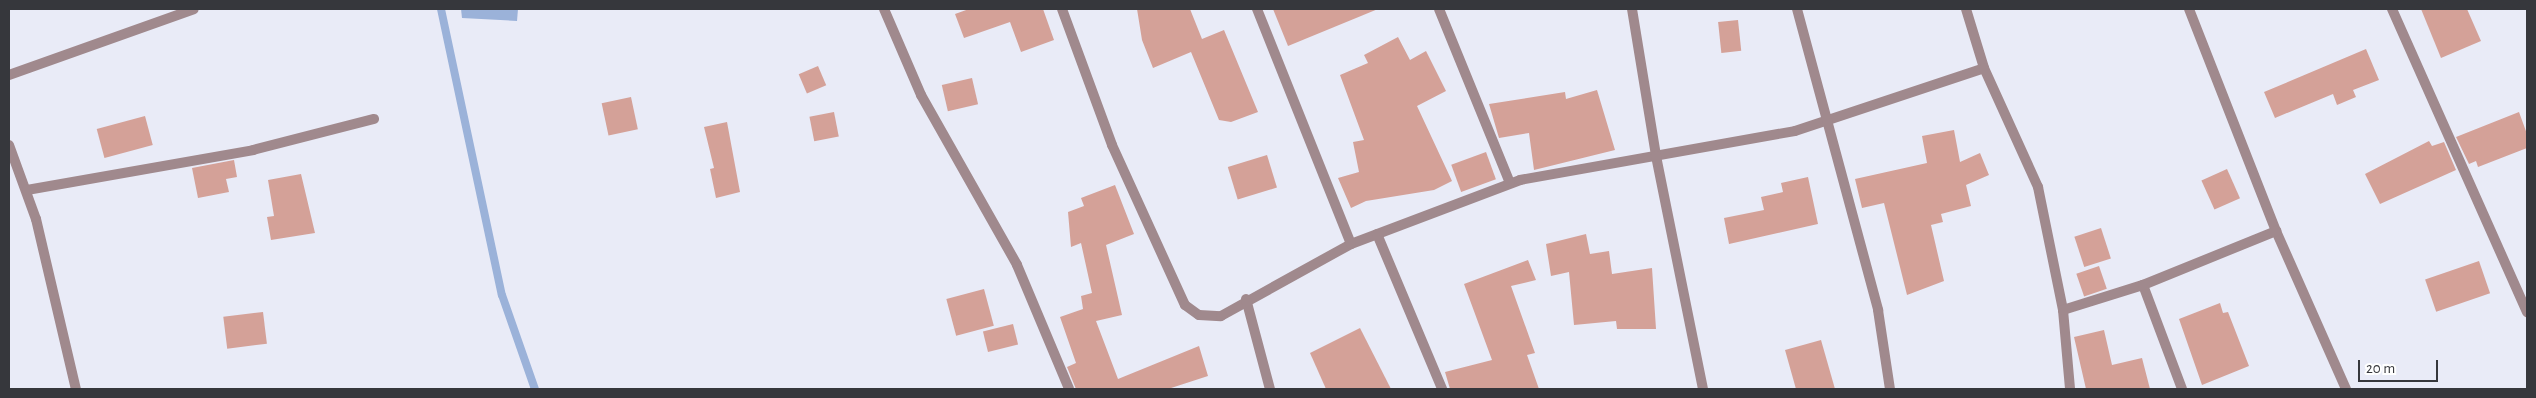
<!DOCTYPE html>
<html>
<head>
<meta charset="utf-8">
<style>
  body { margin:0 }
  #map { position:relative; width:2536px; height:398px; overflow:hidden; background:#e9ebf7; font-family:"Alegreya Sans",sans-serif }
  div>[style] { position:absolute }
  .water>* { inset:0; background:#9bb2d9 }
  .stream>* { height:8px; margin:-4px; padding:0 4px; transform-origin:4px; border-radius:4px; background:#9bb2d9 }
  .building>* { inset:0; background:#d4a198; transform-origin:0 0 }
  .minor>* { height:10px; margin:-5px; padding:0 5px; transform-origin:5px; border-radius:5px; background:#a0898d }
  span { translate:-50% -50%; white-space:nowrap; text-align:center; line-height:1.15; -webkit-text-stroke:4px #fff; paint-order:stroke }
  .frame { position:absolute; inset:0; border:10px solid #36373c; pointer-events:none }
  .scale { position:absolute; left:2358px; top:360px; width:80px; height:22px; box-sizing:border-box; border:2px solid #36373c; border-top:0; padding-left:6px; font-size:15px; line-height:18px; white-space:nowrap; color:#36373c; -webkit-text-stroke:4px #fff; paint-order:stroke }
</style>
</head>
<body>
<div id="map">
  <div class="water">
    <div style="clip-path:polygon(461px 9px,518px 9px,517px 21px,462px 18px)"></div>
  </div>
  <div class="stream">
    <div style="left:441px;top:9px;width:292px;rotate:78deg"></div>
    <div style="left:502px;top:295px;width:100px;rotate:70.7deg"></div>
  </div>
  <div class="building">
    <div style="clip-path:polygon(969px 9px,1043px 9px,1054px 40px,1021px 52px,1010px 22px,964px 38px,955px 14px)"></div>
    <div style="clip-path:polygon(1137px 9px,1190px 9px,1202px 39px,1224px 30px,1258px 112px,1231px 122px,1219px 120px,1191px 52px,1153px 68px,1142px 40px)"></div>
    <div style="clip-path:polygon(1273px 9px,1378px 9px,1288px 46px)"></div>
    <div style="clip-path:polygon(2421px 9px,2467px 9px,2481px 41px,2441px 58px)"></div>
    <div style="left:1738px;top:20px;width:31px;height:20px;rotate:84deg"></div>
    <div style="clip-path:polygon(1398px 37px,1410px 60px,1426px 51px,1446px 91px,1417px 106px,1452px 181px,1434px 190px,1366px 201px,1351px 208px,1338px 178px,1359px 172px,1353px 142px,1364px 140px,1340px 75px,1368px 63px,1364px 55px)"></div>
    <div style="clip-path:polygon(2366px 49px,2379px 80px,2353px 90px,2356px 97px,2337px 105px,2333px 94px,2275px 118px,2264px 92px)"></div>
    <div style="left:818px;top:66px;width:21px;height:21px;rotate:67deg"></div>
    <div style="left:972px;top:78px;width:27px;height:31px;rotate:77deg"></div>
    <div style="clip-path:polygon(1597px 90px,1615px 150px,1534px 170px,1529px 133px,1499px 138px,1489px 104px,1565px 92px,1566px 99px)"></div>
    <div style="left:631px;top:97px;width:33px;height:30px;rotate:78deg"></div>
    <div style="left:834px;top:112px;width:25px;height:25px;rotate:79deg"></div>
    <div style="clip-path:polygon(2519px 112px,2527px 134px,2527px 148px,2478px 167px,2476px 161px,2469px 164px,2456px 137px)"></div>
    <div style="left:145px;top:116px;width:30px;height:50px;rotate:75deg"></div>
    <div style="clip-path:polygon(727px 122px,740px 192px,716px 198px,710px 169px,714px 168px,704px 127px)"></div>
    <div style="clip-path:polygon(1954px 130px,1960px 162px,1980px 153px,1989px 175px,1966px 185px,1971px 206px,1941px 214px,1943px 222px,1931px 225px,1944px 281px,1907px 295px,1884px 203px,1862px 208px,1855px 179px,1927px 163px,1922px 136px)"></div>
    <div style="clip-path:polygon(2429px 141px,2432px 146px,2444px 142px,2456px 170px,2380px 204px,2365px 174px)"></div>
    <div style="left:1486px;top:152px;width:29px;height:37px;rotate:70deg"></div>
    <div style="left:1267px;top:155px;width:34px;height:41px;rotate:73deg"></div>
    <div style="clip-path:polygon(234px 160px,237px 177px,226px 179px,229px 192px,198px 198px,192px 168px)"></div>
    <div style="left:2227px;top:169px;width:32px;height:28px;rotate:66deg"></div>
    <div style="clip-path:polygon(301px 174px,315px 233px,271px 240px,267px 217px,274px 216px,268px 180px)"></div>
    <div style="clip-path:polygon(1808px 177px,1818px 224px,1729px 244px,1724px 218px,1764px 210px,1761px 197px,1783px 192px,1781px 183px)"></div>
    <div style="clip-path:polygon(1115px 185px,1134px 234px,1106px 245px,1122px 315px,1096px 321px,1118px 379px,1199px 346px,1208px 376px,1168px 389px,1076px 389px,1067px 367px,1076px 363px,1060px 317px,1083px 309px,1081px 296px,1092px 293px,1081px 243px,1071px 247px,1068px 212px,1084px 206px,1081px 198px)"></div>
    <div style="left:2101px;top:228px;width:32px;height:28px;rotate:72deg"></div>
    <div style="clip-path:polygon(1586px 234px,1590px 254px,1609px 251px,1612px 274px,1652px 268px,1656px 329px,1617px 329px,1616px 321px,1574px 325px,1569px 272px,1551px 276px,1546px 244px)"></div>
    <div style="clip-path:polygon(1528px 260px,1536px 280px,1511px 286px,1535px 353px,1527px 355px,1539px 389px,1450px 389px,1445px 372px,1492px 360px,1464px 284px)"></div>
    <div style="left:2479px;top:261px;width:34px;height:57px;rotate:71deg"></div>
    <div style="left:2099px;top:266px;width:24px;height:24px;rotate:71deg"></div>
    <div style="left:984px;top:289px;width:38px;height:39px;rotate:75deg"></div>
    <div style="clip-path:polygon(2220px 303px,2223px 313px,2228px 312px,2249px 366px,2202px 385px,2179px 319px)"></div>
    <div style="left:263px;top:312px;width:32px;height:40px;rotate:83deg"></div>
    <div style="left:1013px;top:324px;width:21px;height:31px;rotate:76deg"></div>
    <div style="clip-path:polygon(1360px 328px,1391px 389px,1326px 389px,1310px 353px)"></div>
    <div style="clip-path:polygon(2104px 330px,2112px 365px,2142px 358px,2150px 389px,2086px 389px,2074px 337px)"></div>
    <div style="clip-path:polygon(1821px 340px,1835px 389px,1796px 389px,1785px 350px)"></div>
  </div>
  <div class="minor">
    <div style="left:884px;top:9px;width:94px;rotate:66.7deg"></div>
    <div style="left:921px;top:95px;width:195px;rotate:60.5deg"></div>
    <div style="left:1017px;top:265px;width:134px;rotate:67.2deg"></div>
    <div style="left:1062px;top:9px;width:145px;rotate:69.8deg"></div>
    <div style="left:1112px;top:145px;width:176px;rotate:65.5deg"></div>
    <div style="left:1185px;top:305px;width:17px;rotate:36deg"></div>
    <div style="left:1199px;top:315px;width:22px;rotate:3deg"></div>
    <div style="left:1221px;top:316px;width:149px;rotate:-29deg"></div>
    <div style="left:1351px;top:244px;width:181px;rotate:-20.7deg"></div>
    <div style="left:1520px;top:180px;width:279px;rotate:-10.1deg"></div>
    <div style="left:1795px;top:131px;width:199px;rotate:-18.4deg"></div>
    <div style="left:1257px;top:9px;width:253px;rotate:68.2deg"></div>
    <div style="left:1439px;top:9px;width:188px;rotate:67.8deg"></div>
    <div style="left:1632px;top:9px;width:149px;rotate:80.7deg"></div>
    <div style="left:1656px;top:156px;width:238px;rotate:78.6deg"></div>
    <div style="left:1797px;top:9px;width:312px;rotate:74.9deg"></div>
    <div style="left:1878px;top:310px;width:80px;rotate:81.4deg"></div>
    <div style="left:1966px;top:9px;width:62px;rotate:73deg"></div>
    <div style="left:1984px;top:68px;width:131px;rotate:65.6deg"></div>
    <div style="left:2038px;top:187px;width:126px;rotate:78.5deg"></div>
    <div style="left:2063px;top:310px;width:79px;rotate:84.9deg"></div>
    <div style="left:2189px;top:9px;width:238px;rotate:68.6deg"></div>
    <div style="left:2276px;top:231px;width:173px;rotate:66.1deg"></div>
    <div style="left:2392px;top:9px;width:332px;rotate:66deg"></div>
    <div style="left:9px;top:75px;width:196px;rotate:-19.6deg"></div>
    <div style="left:9px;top:145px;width:79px;rotate:70deg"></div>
    <div style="left:36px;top:219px;width:175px;rotate:76.8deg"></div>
    <div style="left:27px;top:190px;width:230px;rotate:-10deg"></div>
    <div style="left:253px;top:150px;width:125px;rotate:-14.4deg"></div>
    <div style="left:1377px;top:234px;width:168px;rotate:67.2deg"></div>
    <div style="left:2143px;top:285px;width:111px;rotate:69.4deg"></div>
    <div style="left:1246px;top:299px;width:93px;rotate:75.1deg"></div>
    <div style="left:2063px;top:310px;width:84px;rotate:-17.4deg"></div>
    <div style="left:2143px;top:285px;width:144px;rotate:-22.1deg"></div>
  </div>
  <div class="frame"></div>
  <div class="scale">20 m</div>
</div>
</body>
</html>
